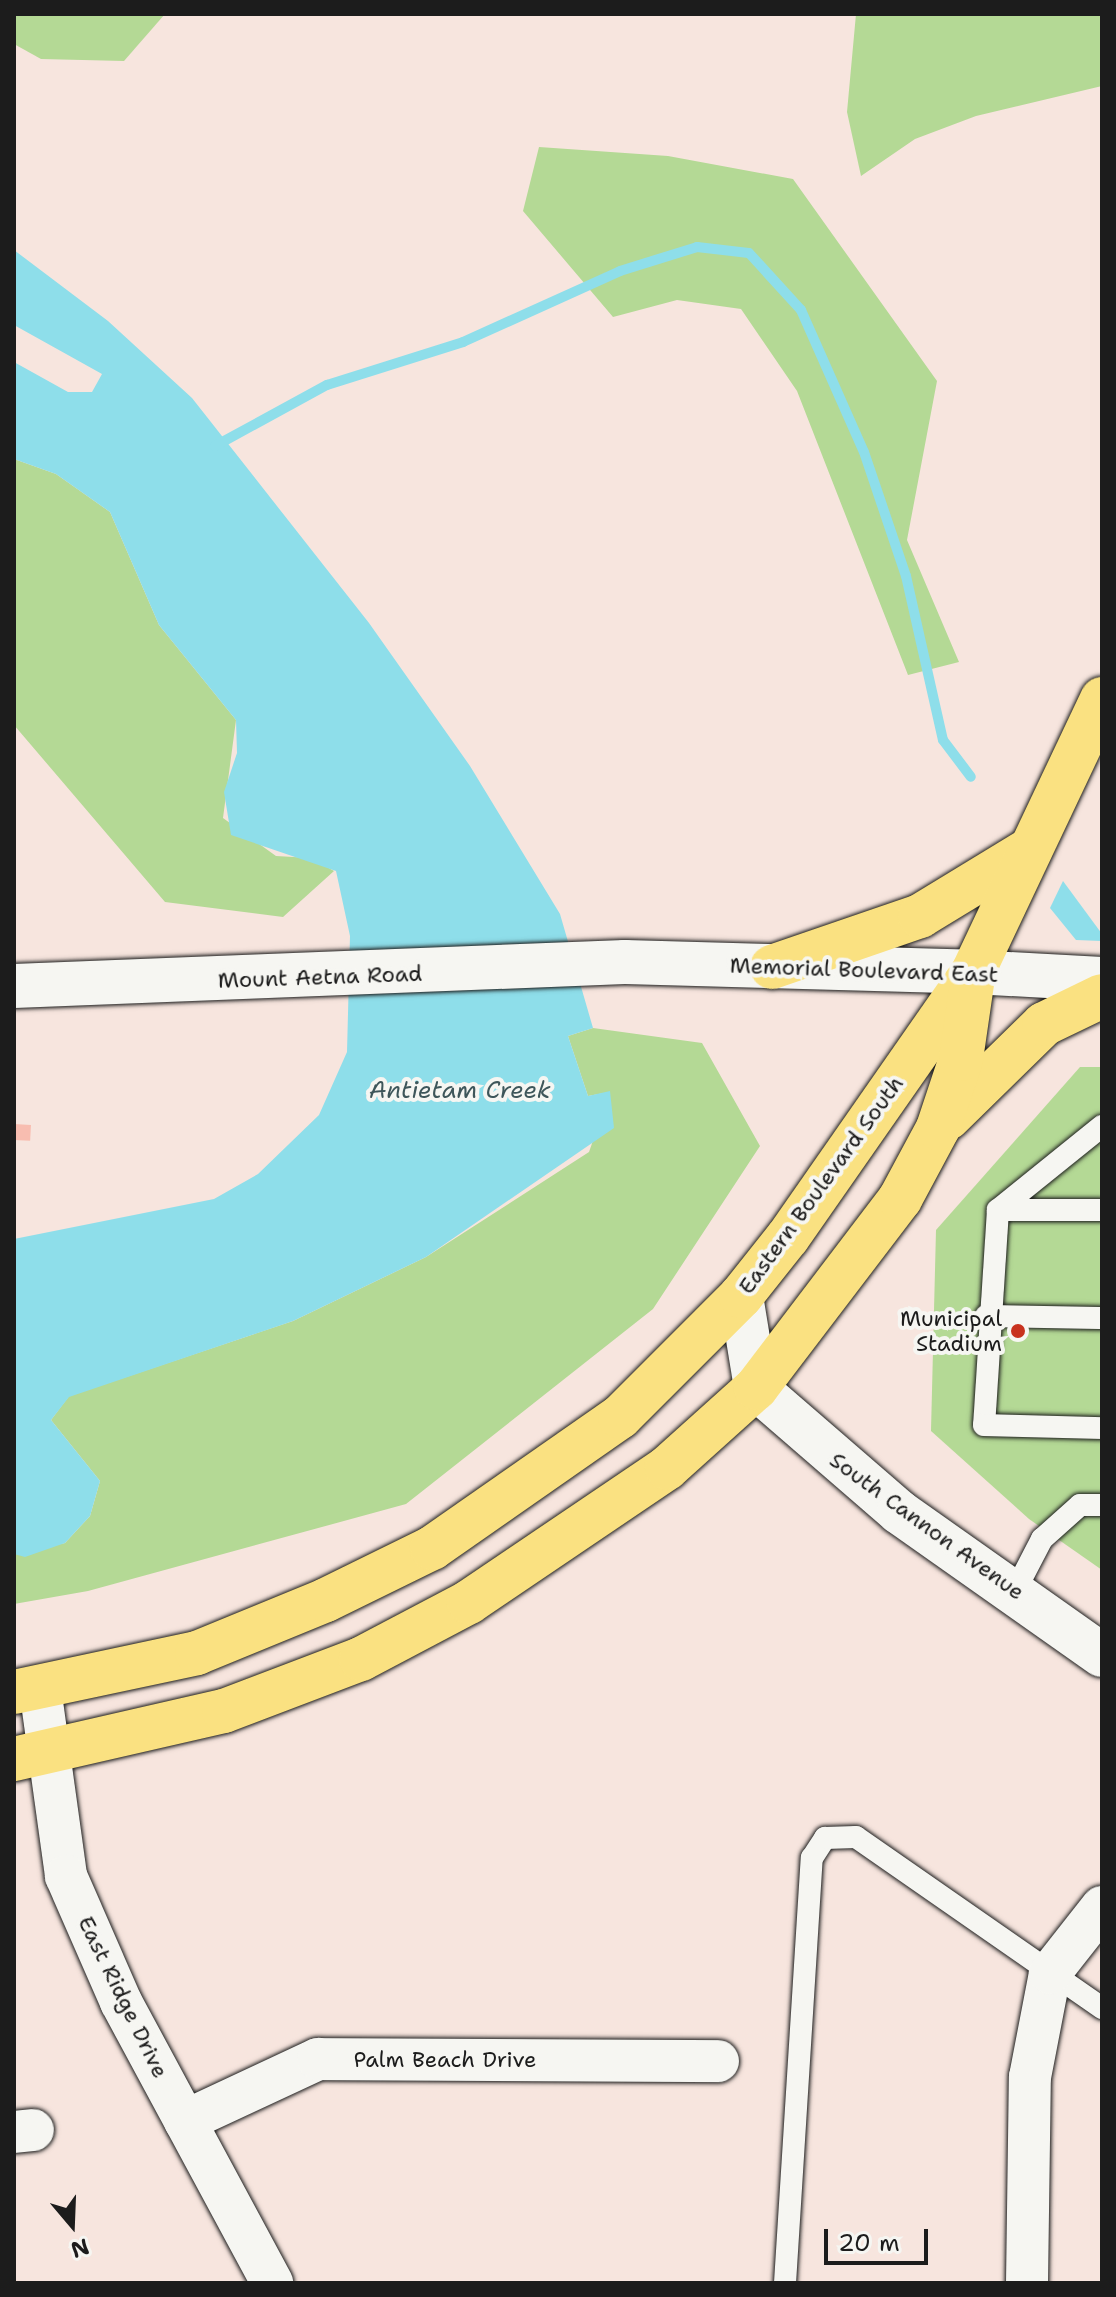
<!DOCTYPE html>
<html>
<head>
<meta charset="utf-8">
<style>
  body { margin:0 }
  #map { position:relative; width:1116px; height:2297px; overflow:hidden; background:#f7e5de; font-family:"Shantell Sans",sans-serif }
  div>[style] { position:absolute }
  .green>* { inset:0; background:#b4d995 }
  .water>* { inset:0; background:#8edeea }
  .stream>* { height:10px; margin:-5px; padding:0 5px; transform-origin:5px; border-radius:5px; background:#8edeea }
  .building>* { inset:0; background:#f8bdb0; transform-origin:0 0 }
  .roads { filter:drop-shadow(0 0 2px #1c1c1c) drop-shadow(0 0 2px #1c1c1c) }
  .service>* { height:22px; margin:-11px; padding:0 11px; transform-origin:11px; border-radius:11px; background:#f6f6f2 }
  .minor>* { height:42px; margin:-21px; padding:0 21px; transform-origin:21px; border-radius:21px; background:#f6f6f2 }
  .tertiary>* { height:44px; margin:-22px; padding:0 22px; transform-origin:22px; border-radius:22px; background:#f6f6f2 }
  .secondary>* { height:44px; margin:-22px; padding:0 22px; transform-origin:22px; border-radius:22px; background:#f6f6f2 }
  .primary>* { height:44px; margin:-22px; padding:0 22px; transform-origin:22px; border-radius:22px; background:#fae181 }
  .dots>* { width:22px; height:22px; translate:-50% -50%; box-sizing:border-box; border:4px solid #f6f6f2; border-radius:50% }
  span { translate:-50% -50%; white-space:nowrap; text-align:center; line-height:1.15; -webkit-text-stroke:8px #f6f6f2; paint-order:stroke }
  .street-label { font-size:22px; color:#1c1c1c }
  .poi-label { font-size:22px; color:#1c1c1c }
  .right { translate:-100% -50%; text-align:right }
  .water-label { font-size:24px; color:#3e565a; font-style:italic }
  .frame { position:absolute; inset:0; border:16px solid #1c1c1c; pointer-events:none }
  .north { position:absolute; left:32px; top:2185px; width:80px; height:80px; -webkit-text-stroke:6px #f6f6f2; paint-order:stroke; rotate:161deg; font-size:22px; font-weight:700; line-height:32px; text-align:center; color:#1c1c1c }
  .north::after { content:''; display:block; margin:auto; width:28px; height:36px; background:#1c1c1c; clip-path:polygon(50% 0,100% 100%,50% 72%,0 100%) }
  .scale { position:absolute; left:824px; top:2229px; width:104px; height:36px; box-sizing:border-box; border:4px solid #1c1c1c; border-top:0; padding-left:10px; font-size:24px; line-height:28px; white-space:nowrap; color:#1c1c1c; -webkit-text-stroke:6px #f6f6f2; paint-order:stroke }
</style>
</head>
<body>
<div id="map">
  <div class="green">
    <div style="clip-path:polygon(14px 14px,165px 14px,124px 61px,41px 59px,14px 44px)"></div>
    <div style="clip-path:polygon(856px 14px,1102px 14px,1102px 86px,976px 116px,915px 139px,861px 176px,847px 112px)"></div>
    <div style="clip-path:polygon(539px 147px,668px 156px,793px 179px,937px 381px,907px 540px,959px 662px,908px 675px,797px 391px,741px 309px,677px 300px,613px 317px,523px 211px)"></div>
    <div style="clip-path:polygon(14px 459px,56px 474px,110px 512px,159px 625px,236px 720px,223px 818px,276px 856px,311px 858px,334px 871px,283px 917px,165px 902px,14px 725px)"></div>
    <div style="clip-path:polygon(593px 1028px,702px 1043px,760px 1146px,653px 1309px,406px 1504px,88px 1591px,14px 1604px,14px 1554px,65px 1543px,90px 1516px,100px 1481px,51px 1420px,69px 1396px,293px 1321px,426px 1257px,589px 1152px,610px 1092px,588px 1096px,568px 1036px)"></div>
    <div style="clip-path:polygon(1080px 1067px,1102px 1067px,1102px 1570px,1029px 1519px,931px 1431px,936px 1230px)"></div>
  </div>
  <div class="water">
    <div style="clip-path:polygon(14px 250px,108px 321px,192px 398px,369px 623px,470px 766px,560px 914px,593px 1028px,568px 1036px,588px 1096px,610px 1091px,614px 1128px,426px 1257px,293px 1321px,69px 1397px,51px 1420px,100px 1481px,90px 1516px,65px 1543px,25px 1557px,14px 1554px,14px 1239px,214px 1199px,258px 1174px,319px 1115px,347px 1052px,350px 936px,336px 871px,231px 835px,224px 792px,237px 753px,236px 720px,159px 625px,110px 512px,56px 474px,14px 459px,14px 362px,68px 392px,92px 392px,102px 374px,14px 325px)"></div>
    <div style="clip-path:polygon(1063px 881px,1102px 934px,1102px 941px,1076px 940px,1050px 908px)"></div>
  </div>
  <div class="stream">
    <div style="left:215px;top:446px;width:128px;rotate:-28.6deg"></div>
    <div style="left:327px;top:385px;width:143px;rotate:-17.5deg"></div>
    <div style="left:463px;top:342px;width:172px;rotate:-24.3deg"></div>
    <div style="left:620px;top:271px;width:81px;rotate:-17.3deg"></div>
    <div style="left:697px;top:247px;width:52px;rotate:6.6deg"></div>
    <div style="left:749px;top:253px;width:77px;rotate:47.6deg"></div>
    <div style="left:801px;top:310px;width:155px;rotate:66.1deg"></div>
    <div style="left:864px;top:452px;width:131px;rotate:71.3deg"></div>
    <div style="left:906px;top:576px;width:168px;rotate:77.3deg"></div>
    <div style="left:943px;top:740px;width:46px;rotate:52.9deg"></div>
  </div>
  <div class="building">
    <div style="left:14px;top:1124px;width:17px;height:16px;rotate:3deg"></div>
  </div>
  <div class="roads">
    <div class="service">
      <div style="left:1102px;top:1126px;width:134px;rotate:141.1deg"></div>
      <div style="left:998px;top:1210px;width:215px;rotate:93.7deg"></div>
      <div style="left:984px;top:1425px;width:118px;rotate:1.5deg"></div>
      <div style="left:998px;top:1210px;width:104px"></div>
      <div style="left:986px;top:1316px;width:116px;rotate:1deg"></div>
      <div style="left:1015px;top:1591px;width:59px;rotate:-62.6deg"></div>
      <div style="left:1042px;top:1539px;width:51px;rotate:-41.8deg"></div>
      <div style="left:1080px;top:1505px;width:22px"></div>
      <div style="left:785px;top:2283px;width:426px;rotate:-86.4deg"></div>
      <div style="left:812px;top:1858px;width:24px;rotate:-57deg"></div>
      <div style="left:825px;top:1838px;width:31px;rotate:-2deg"></div>
      <div style="left:856px;top:1837px;width:300px;rotate:34.8deg"></div>
    </div>
    <div class="minor">
      <div style="left:40px;top:1688px;width:190px;rotate:82.1deg"></div>
      <div style="left:66px;top:1876px;width:137px;rotate:66.4deg"></div>
      <div style="left:121px;top:2002px;width:319px;rotate:61.7deg"></div>
      <div style="left:185px;top:2121px;width:147px;rotate:-25deg"></div>
      <div style="left:318px;top:2059px;width:400px;rotate:0.3deg"></div>
      <div style="left:14px;top:2132px;width:19px;rotate:-6deg"></div>
      <div style="left:1027px;top:2283px;width:206px;rotate:-89.2deg"></div>
      <div style="left:1030px;top:2077px;width:106px;rotate:-79.1deg"></div>
      <div style="left:1050px;top:1973px;width:84px;rotate:-51.8deg"></div>
    </div>
    <div class="tertiary">
      <div style="left:14px;top:986px;width:611px;rotate:-2.25deg"></div>
      <div style="left:625px;top:962px;width:348px;rotate:1.6deg"></div>
      <div style="left:741px;top:1296px;width:93px;rotate:80.7deg"></div>
      <div style="left:756px;top:1388px;width:189px;rotate:40.9deg"></div>
      <div style="left:899px;top:1512px;width:248px;rotate:35.2deg"></div>
    </div>
    <div class="secondary">
      <div style="left:973px;top:972px;width:129px;rotate:3.1deg"></div>
    </div>
    <div class="primary">
      <div style="left:772px;top:967px;width:157px;rotate:-19deg"></div>
      <div style="left:920px;top:916px;width:129px;rotate:-31.3deg"></div>
      <div style="left:948px;top:1118px;width:134px;rotate:-44.4deg"></div>
      <div style="left:1044px;top:1024px;width:64px;rotate:-25.8deg"></div>
      <div style="left:14px;top:1692px;width:187px;rotate:-12deg"></div>
      <div style="left:197px;top:1653px;width:139px;rotate:-22.3deg"></div>
      <div style="left:326px;top:1600px;width:118px;rotate:-26.1deg"></div>
      <div style="left:432px;top:1548px;width:229px;rotate:-34.9deg"></div>
      <div style="left:620px;top:1417px;width:171px;rotate:-45deg"></div>
      <div style="left:741px;top:1296px;width:75px;rotate:-51.5deg"></div>
      <div style="left:788px;top:1237px;width:323px;rotate:-55.1deg"></div>
      <div style="left:973px;top:972px;width:302px;rotate:-64.7deg"></div>
      <div style="left:14px;top:1759px;width:215px;rotate:-12.9deg"></div>
      <div style="left:224px;top:1711px;width:147px;rotate:-20.8deg"></div>
      <div style="left:361px;top:1659px;width:122px;rotate:-27.8deg"></div>
      <div style="left:469px;top:1602px;width:239px;rotate:-34.1deg"></div>
      <div style="left:667px;top:1468px;width:120px;rotate:-42deg"></div>
      <div style="left:756px;top:1388px;width:238px;rotate:-52.7deg"></div>
      <div style="left:900px;top:1199px;width:81px;rotate:-61.8deg"></div>
      <div style="left:938px;top:1128px;width:73px;rotate:-71.6deg"></div>
      <div style="left:961px;top:1059px;width:76px;rotate:-81.7deg"></div>
    </div>
  </div>
  <div class="dots">
    <div style="left:1018px;top:1331px;background:#c8321e"></div>
  </div>
  <div class="street-label">
    <span style="left:864px;top:970px;rotate:2deg">Memorial Boulevard East</span>
    <span style="left:320px;top:977px;rotate:-2deg">Mount Aetna Road</span>
    <span style="left:821px;top:1185px;rotate:-54deg">Eastern Boulevard South</span>
    <span style="left:927px;top:1526px;rotate:36deg">South Cannon Avenue</span>
    <span style="left:123px;top:1997px;rotate:64deg">East Ridge Drive</span>
    <span style="left:445px;top:2060px">Palm Beach Drive</span>
  </div>
  <div class="poi-label">
    <span class="right" style="left:1002px;top:1331px">Municipal<br>Stadium</span>
  </div>
  <div class="water-label">
    <span style="left:460px;top:1091px">Antietam Creek</span>
  </div>
  <div class="frame"></div>
  <div class="north">N</div>
  <div class="scale">20 m</div>
</div>
</body>
</html>
